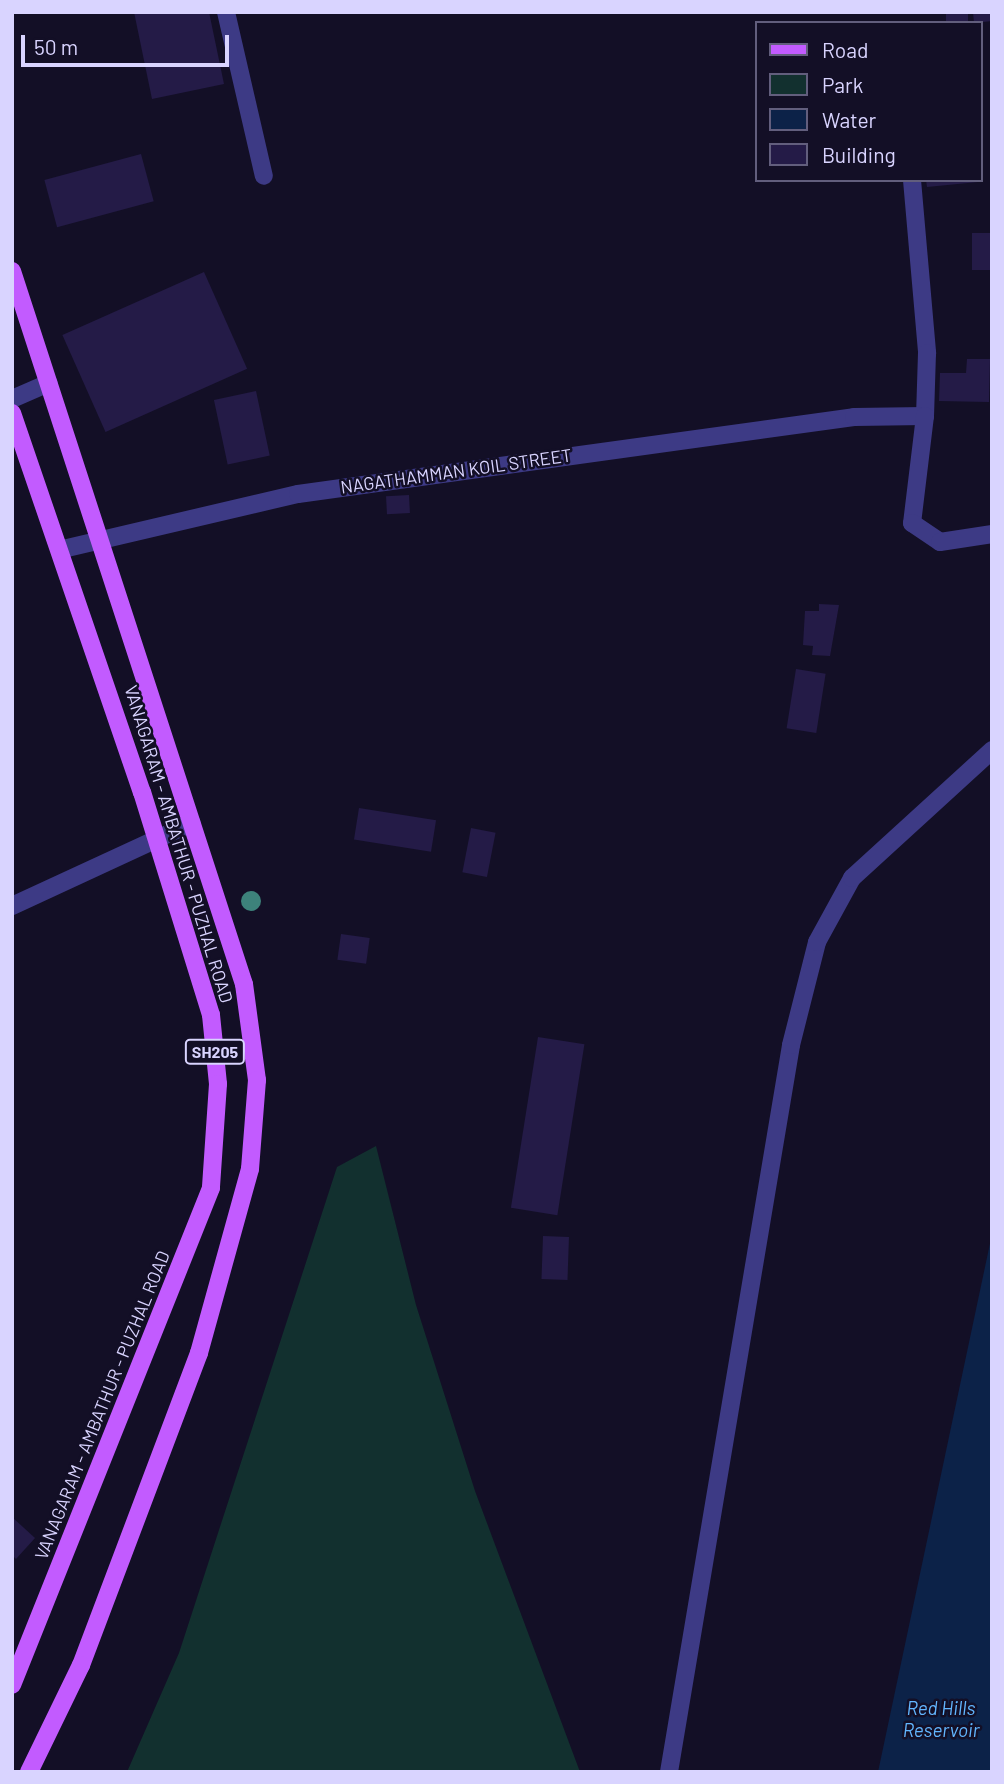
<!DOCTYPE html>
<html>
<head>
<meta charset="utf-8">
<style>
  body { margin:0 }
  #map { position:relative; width:1004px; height:1784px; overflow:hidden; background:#130f26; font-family:Barlow,sans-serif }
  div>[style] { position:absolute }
  .green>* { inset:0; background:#12302f }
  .water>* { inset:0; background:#0c2248 }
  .building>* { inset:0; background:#241b47; transform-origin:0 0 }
  .minor>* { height:18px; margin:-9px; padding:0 9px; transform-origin:9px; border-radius:9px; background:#3d3a85 }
  .major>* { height:18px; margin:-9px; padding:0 9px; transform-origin:9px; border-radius:9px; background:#c25bff }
  .trees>* { width:20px; height:20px; margin:-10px; border-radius:50%; background:#3d827b }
  span { translate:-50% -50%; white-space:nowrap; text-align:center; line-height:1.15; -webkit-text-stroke:5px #130f26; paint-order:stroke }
  .shield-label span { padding:2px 5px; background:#130f26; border:2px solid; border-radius:5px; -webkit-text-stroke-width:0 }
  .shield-label { font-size:16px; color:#d9d4ff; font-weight:700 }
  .street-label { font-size:18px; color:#d9d4ff }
  .water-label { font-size:19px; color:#62b6ff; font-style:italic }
  .frame { position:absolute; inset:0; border:14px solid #d9d4ff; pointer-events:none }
  .legend { position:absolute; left:755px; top:21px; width:228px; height:161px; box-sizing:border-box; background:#130f26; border:2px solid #625e7d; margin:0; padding:9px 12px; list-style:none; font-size:21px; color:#d9d4ff }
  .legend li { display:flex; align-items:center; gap:14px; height:35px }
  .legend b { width:35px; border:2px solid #625e7d }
  .scale { position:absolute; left:21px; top:35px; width:208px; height:32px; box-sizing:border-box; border:4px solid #d9d4ff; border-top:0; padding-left:9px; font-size:21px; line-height:24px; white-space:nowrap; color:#d9d4ff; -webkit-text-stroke:5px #130f26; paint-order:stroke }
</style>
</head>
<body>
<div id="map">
  <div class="green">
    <div style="clip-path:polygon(376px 1146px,416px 1305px,475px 1491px,580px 1772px,127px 1772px,179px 1653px,337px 1167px)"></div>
  </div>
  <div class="water">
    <div style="clip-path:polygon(992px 1234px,992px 1772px,878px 1772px)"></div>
  </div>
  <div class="building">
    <div style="clip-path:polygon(134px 12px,209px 12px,224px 84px,152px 99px)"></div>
    <div style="left:946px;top:12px;width:22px;height:11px"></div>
    <div style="clip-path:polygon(973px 12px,992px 12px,992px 21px,974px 23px)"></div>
    <div style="left:141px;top:154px;width:49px;height:100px;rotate:75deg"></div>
    <div style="clip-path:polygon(926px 180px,978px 180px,978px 182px,927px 187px)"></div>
    <div style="left:992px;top:233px;width:37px;height:20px;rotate:90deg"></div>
    <div style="left:204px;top:272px;width:106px;height:155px;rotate:66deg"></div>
    <div style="clip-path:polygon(967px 359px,990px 359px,989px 402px,939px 401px,940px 373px,966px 373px)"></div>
    <div style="left:256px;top:391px;width:66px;height:43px;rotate:78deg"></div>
    <div style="left:409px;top:495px;width:18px;height:23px;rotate:87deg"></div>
    <div style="clip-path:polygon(819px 604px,839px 605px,830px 656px,812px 655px,813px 646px,803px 645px,805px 611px,819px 611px)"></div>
    <div style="left:796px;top:669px;width:30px;height:60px;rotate:9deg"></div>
    <div style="left:359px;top:808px;width:78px;height:32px;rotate:9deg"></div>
    <div style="left:471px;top:828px;width:25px;height:45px;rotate:11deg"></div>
    <div style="left:341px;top:934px;width:29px;height:26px;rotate:8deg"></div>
    <div style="left:538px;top:1037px;width:47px;height:173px;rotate:9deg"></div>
    <div style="left:543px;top:1236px;width:26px;height:43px;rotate:2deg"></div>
    <div style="clip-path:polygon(12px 1517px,35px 1538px,16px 1559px,12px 1555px)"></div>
  </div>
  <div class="minor">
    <div style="left:226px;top:12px;width:168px;rotate:77deg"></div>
    <div style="left:912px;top:180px;width:174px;rotate:85deg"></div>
    <div style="left:927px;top:353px;width:63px;rotate:91.8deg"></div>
    <div style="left:12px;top:399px;width:40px;rotate:-23.4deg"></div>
    <div style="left:63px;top:549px;width:241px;rotate:-13.2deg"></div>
    <div style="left:298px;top:494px;width:561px;rotate:-7.88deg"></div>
    <div style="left:854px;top:417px;width:71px;rotate:-0.8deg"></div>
    <div style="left:925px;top:416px;width:108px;rotate:96.9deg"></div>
    <div style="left:912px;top:523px;width:34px;rotate:34deg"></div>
    <div style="left:940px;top:542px;width:53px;rotate:-8.7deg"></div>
    <div style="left:12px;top:906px;width:198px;rotate:-24.8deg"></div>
    <div style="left:669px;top:1772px;width:737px;rotate:-80.47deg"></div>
    <div style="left:791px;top:1045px;width:106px;rotate:-75.8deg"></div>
    <div style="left:817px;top:942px;width:73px;rotate:-61.3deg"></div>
    <div style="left:852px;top:878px;width:190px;rotate:-42.4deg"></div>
  </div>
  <div class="major">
    <div style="left:12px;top:271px;width:750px;rotate:71.98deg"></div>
    <div style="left:244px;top:984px;width:97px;rotate:82.3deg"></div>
    <div style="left:257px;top:1080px;width:89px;rotate:94.5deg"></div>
    <div style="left:250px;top:1169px;width:191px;rotate:105.5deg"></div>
    <div style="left:199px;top:1353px;width:334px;rotate:110.7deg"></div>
    <div style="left:81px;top:1665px;width:119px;rotate:115.9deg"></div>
    <div style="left:12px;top:413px;width:401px;rotate:71.1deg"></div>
    <div style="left:142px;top:792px;width:233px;rotate:72.8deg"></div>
    <div style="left:211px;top:1015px;width:69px;rotate:84.2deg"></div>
    <div style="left:218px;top:1084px;width:104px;rotate:93.9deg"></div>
    <div style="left:211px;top:1188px;width:535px;rotate:111.82deg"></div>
  </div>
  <div class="trees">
    <div style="left:251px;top:901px"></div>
  </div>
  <div class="shield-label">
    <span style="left:215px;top:1052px">SH205</span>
  </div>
  <div class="street-label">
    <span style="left:456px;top:471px;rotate:-8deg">NAGATHAMMAN KOIL STREET</span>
    <span style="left:179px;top:844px;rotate:73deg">VANAGARAM - AMBATHUR - PUZHAL ROAD</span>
    <span style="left:102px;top:1405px;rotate:-68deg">VANAGARAM - AMBATHUR - PUZHAL ROAD</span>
  </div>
  <div class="water-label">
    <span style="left:941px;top:1719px">Red Hills<br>Reservoir</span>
  </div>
  <div class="frame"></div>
  <ul class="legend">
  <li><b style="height:9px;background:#c25bff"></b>Road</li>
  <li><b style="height:19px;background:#12302f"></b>Park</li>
  <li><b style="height:19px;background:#0c2248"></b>Water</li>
  <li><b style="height:19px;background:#241b47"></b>Building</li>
  </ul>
  <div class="scale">50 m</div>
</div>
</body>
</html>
